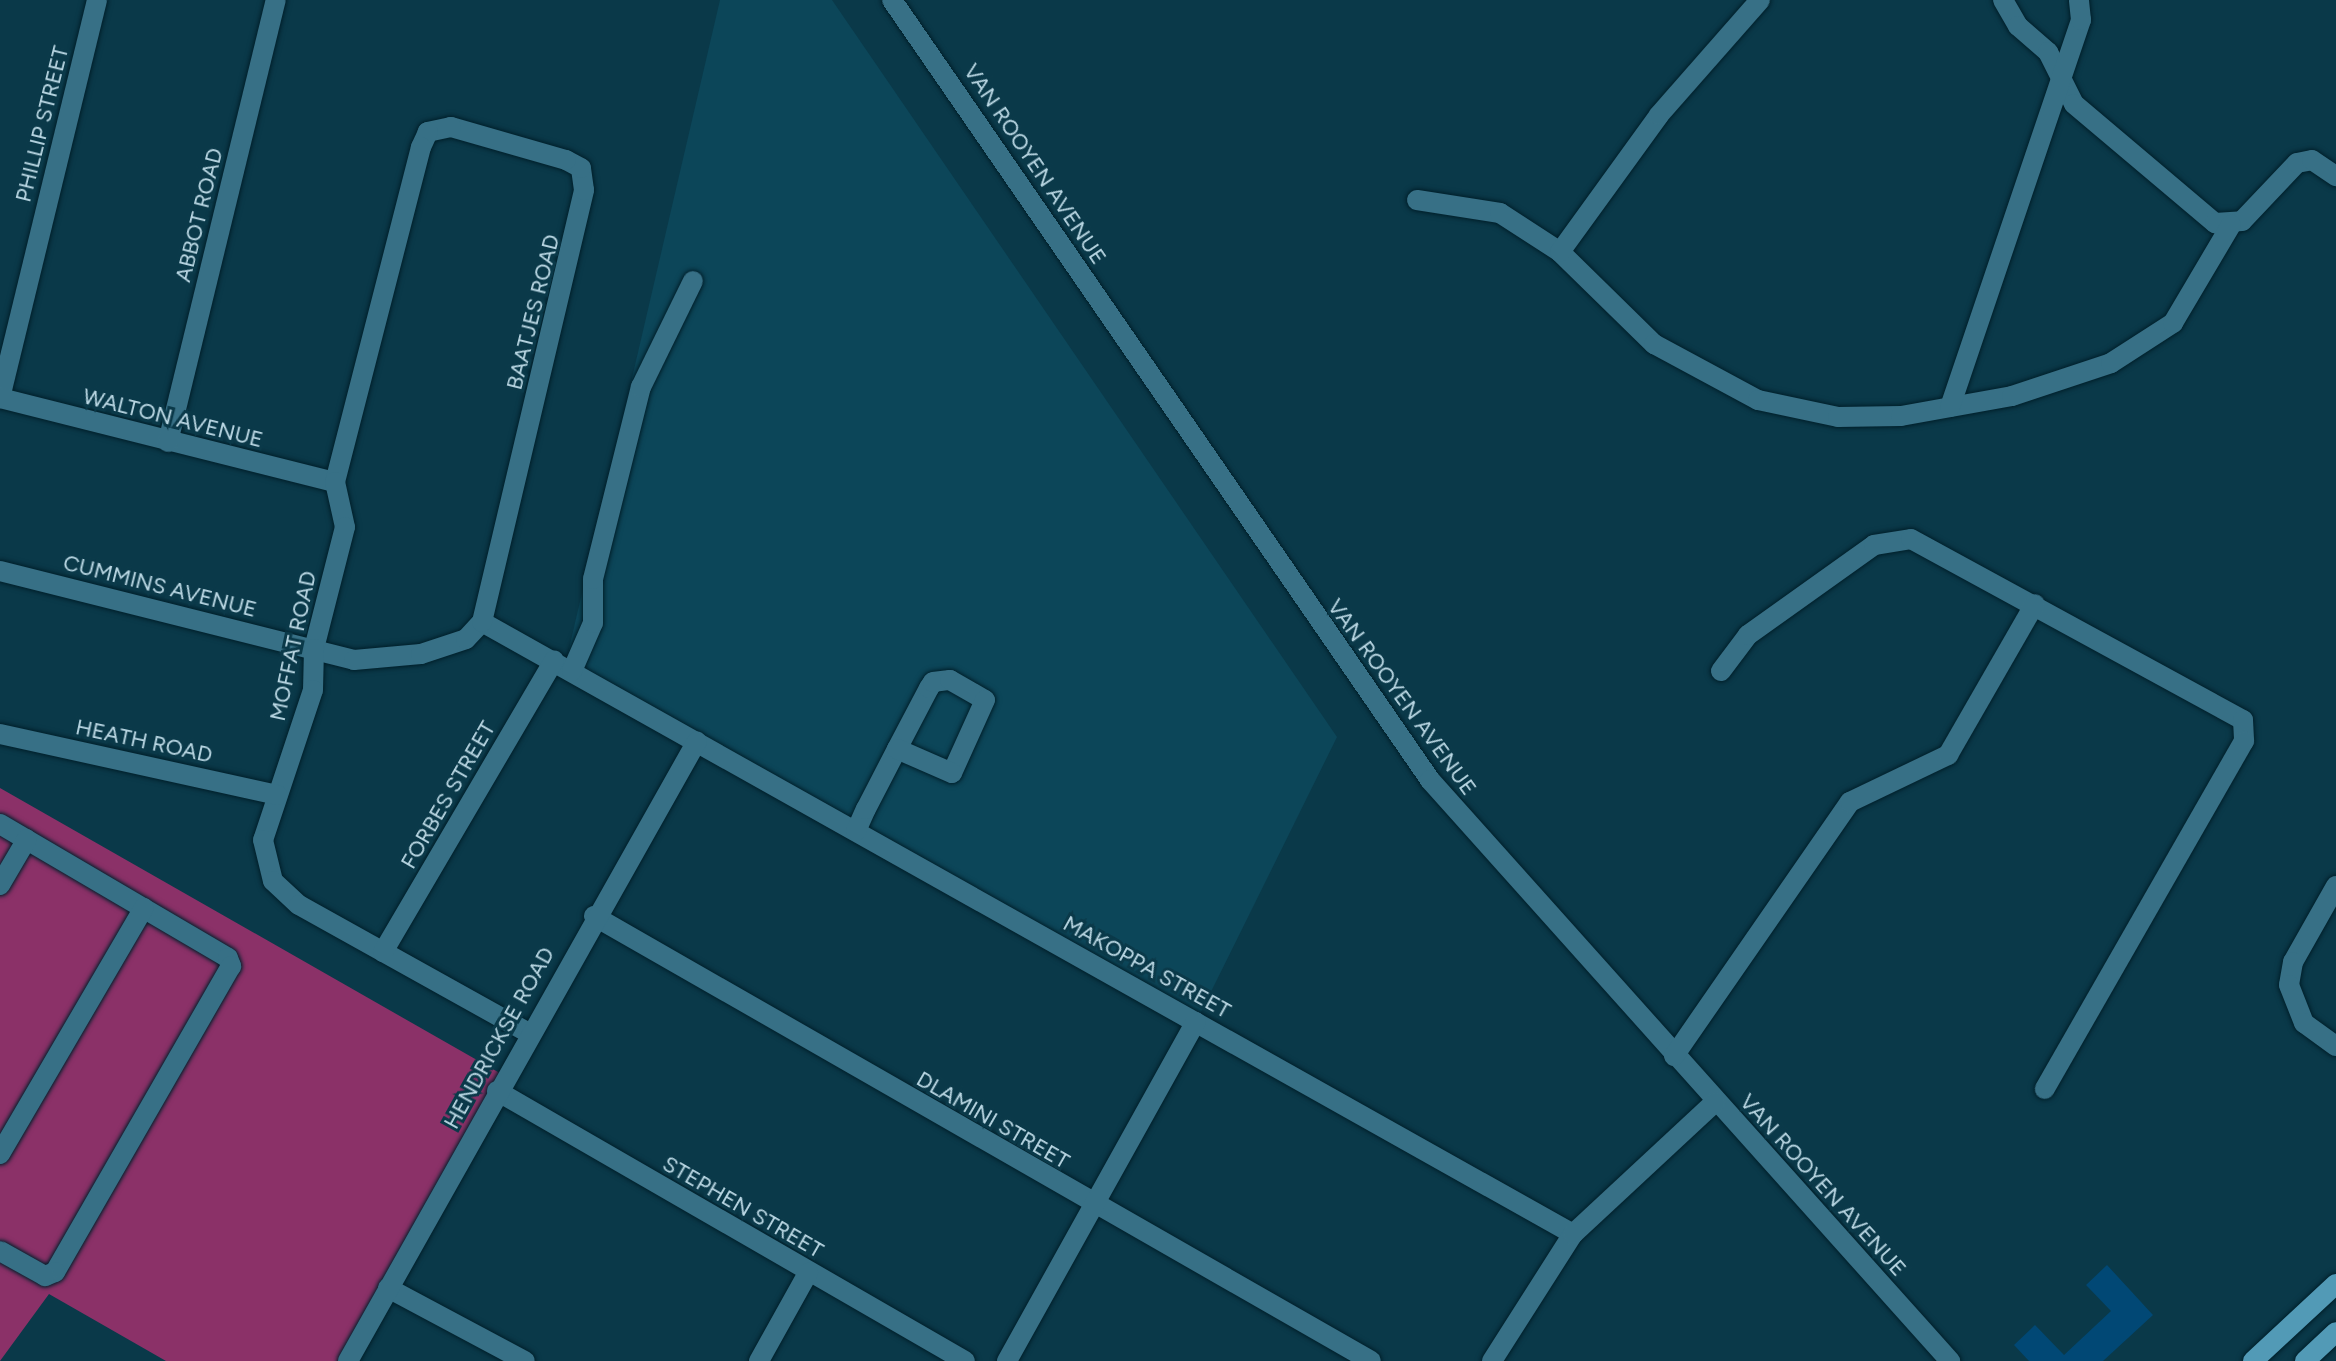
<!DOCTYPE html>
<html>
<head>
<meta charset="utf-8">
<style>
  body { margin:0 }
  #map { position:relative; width:2336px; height:1361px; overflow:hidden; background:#0a3949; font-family:Figtree,sans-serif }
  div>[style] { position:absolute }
  .built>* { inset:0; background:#0c4659 }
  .green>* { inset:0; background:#8b3168 }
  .building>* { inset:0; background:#014875 }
  .roads { filter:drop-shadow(0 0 2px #011f2a) drop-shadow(0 0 2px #011f2a) }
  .minor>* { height:20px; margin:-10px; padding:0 10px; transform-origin:10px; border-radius:10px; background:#377086 }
  .major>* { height:20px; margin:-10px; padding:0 10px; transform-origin:10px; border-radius:10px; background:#529ab6 }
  span { translate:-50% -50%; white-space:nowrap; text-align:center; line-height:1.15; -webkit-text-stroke:6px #0a3949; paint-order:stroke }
  .street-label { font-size:22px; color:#bbd8e4 }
</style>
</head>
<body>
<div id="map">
  <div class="built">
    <div style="clip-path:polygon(720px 0,832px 0,1337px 737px,1196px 1022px,565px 666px)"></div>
  </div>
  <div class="green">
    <div style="clip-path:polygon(0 788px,505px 1076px,348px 1361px,166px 1361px,49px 1294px,0 1361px)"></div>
  </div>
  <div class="building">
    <div style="clip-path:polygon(2107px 1265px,2153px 1315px,2103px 1361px,2029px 1361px,2014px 1345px,2035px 1325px,2064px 1355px,2111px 1311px,2086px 1285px)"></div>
  </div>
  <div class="roads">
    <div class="minor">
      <div style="left:97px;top:0;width:410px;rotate:103.7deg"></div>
      <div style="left:0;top:398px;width:345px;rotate:14.1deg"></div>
      <div style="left:892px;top:0;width:948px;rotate:55.4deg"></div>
      <div style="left:1430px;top:780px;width:780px;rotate:48.17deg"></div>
      <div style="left:2003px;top:0;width:30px;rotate:60deg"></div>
      <div style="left:2018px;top:26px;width:40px;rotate:41deg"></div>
      <div style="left:2048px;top:52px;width:58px;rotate:63.4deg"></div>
      <div style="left:2074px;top:104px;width:185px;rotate:40.2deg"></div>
      <div style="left:2215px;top:223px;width:27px;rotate:-4deg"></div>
      <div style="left:2242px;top:221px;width:80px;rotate:-46.5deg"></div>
      <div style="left:2297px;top:163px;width:15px;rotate:-11deg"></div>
      <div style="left:2312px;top:160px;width:29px;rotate:34deg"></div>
      <div style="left:1417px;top:200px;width:84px;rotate:8.9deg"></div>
      <div style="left:1500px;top:213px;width:72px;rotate:33deg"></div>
      <div style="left:1560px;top:252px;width:132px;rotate:44.4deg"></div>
      <div style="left:1654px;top:344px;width:118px;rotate:28.3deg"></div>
      <div style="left:1758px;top:400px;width:82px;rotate:12deg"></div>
      <div style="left:1838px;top:417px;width:63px;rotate:-0.9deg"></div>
      <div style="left:1901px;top:416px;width:113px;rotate:-10.2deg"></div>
      <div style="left:2012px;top:396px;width:104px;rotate:-18.4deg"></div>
      <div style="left:2111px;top:363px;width:74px;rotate:-32.8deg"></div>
      <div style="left:2173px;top:323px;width:114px;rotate:-59.4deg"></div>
      <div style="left:1560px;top:252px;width:169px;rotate:-54.1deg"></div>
      <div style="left:1659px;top:115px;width:153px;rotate:-48.7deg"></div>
      <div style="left:1950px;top:407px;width:409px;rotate:-71.3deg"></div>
      <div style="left:2081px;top:20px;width:20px;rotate:-96deg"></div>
      <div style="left:168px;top:442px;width:455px;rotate:-76.3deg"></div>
      <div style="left:0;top:571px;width:365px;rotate:14.1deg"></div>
      <div style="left:354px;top:660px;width:67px;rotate:-5.1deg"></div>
      <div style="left:421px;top:654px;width:47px;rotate:-18.4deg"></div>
      <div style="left:466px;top:639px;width:23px;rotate:-47deg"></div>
      <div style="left:482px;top:622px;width:1251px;rotate:29.29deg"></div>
      <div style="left:482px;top:622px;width:444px;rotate:-76.7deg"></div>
      <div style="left:584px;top:190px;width:22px;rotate:-98deg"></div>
      <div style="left:581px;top:168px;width:17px;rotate:-152deg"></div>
      <div style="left:566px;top:160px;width:120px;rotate:-164deg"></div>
      <div style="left:451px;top:127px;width:24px;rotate:168deg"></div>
      <div style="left:428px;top:132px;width:17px;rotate:115deg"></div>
      <div style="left:421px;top:147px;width:346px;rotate:104.4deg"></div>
      <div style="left:335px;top:482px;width:46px;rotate:77.5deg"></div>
      <div style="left:345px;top:527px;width:126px;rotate:104.3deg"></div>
      <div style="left:314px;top:649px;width:41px;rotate:91.4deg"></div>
      <div style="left:313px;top:690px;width:158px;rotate:108.4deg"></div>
      <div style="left:263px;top:840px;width:42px;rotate:76.3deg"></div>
      <div style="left:273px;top:881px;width:35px;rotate:43deg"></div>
      <div style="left:299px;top:905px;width:263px;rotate:29.1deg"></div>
      <div style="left:572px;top:671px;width:52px;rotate:-66.4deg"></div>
      <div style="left:593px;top:623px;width:44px;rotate:-90deg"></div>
      <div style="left:593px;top:579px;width:198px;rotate:-76deg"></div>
      <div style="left:641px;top:387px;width:118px;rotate:-63.9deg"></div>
      <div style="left:1721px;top:671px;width:45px;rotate:-53.1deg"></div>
      <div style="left:1748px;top:635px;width:155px;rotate:-35.5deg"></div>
      <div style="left:1874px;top:545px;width:37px;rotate:-9deg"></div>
      <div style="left:1911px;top:539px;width:378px;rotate:28.6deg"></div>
      <div style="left:2243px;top:720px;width:21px;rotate:87deg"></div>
      <div style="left:2244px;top:741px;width:401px;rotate:119.8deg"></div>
      <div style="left:0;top:734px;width:284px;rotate:12.4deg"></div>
      <div style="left:0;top:824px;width:264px;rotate:30.4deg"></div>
      <div style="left:228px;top:958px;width:9px;rotate:69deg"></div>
      <div style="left:231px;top:966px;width:353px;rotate:119.9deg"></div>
      <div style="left:55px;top:1272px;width:11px;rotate:158deg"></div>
      <div style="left:45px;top:1276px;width:51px;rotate:-150.9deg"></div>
      <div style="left:856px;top:831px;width:24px;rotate:-66deg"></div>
      <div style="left:866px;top:809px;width:68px;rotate:-62.7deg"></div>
      <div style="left:897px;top:749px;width:69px;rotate:-62.3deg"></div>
      <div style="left:929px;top:688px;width:7px;rotate:-56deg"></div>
      <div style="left:933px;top:682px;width:17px;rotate:-7deg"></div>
      <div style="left:950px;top:680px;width:40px;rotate:29.7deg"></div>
      <div style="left:985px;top:700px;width:80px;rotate:114.3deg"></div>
      <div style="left:952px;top:773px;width:60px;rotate:-156.4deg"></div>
      <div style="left:0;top:885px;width:53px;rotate:-59.6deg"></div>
      <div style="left:2336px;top:886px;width:87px;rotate:119.5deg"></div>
      <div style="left:2293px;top:962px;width:23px;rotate:100deg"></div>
      <div style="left:2289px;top:985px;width:41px;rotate:68.5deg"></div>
      <div style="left:2304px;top:1023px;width:39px;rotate:36deg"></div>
      <div style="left:594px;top:916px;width:895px;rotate:29.8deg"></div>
      <div style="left:383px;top:952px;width:338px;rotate:-59.6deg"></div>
      <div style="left:1674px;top:1056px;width:309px;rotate:-55.3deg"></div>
      <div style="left:1850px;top:802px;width:109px;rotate:-25.6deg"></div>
      <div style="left:1948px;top:755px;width:174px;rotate:-60.1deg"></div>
      <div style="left:497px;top:1091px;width:540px;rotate:29.98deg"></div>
      <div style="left:0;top:1154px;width:285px;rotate:-59.7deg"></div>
      <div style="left:388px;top:1288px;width:155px;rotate:28.1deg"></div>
      <div style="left:348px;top:1361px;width:711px;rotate:-60.62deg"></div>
      <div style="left:759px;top:1361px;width:101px;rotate:-60.9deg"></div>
      <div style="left:1007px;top:1361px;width:388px;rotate:-60.9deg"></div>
      <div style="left:1492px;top:1361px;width:151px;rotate:-57.5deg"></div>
      <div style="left:1573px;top:1234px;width:194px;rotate:-42.9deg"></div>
    </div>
    <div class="major">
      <div style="left:2253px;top:1361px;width:113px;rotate:-42.9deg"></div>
      <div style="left:2305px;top:1361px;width:42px;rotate:-43.1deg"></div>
    </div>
  </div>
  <div class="street-label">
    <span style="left:42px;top:124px;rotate:-76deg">PHILLIP STREET</span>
    <span style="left:1035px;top:164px;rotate:56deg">VAN ROOYEN AVENUE</span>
    <span style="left:199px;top:215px;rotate:-76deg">ABBOT ROAD</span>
    <span style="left:533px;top:312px;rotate:-76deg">BAATJES ROAD</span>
    <span style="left:173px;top:418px;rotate:14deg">WALTON AVENUE</span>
    <span style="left:160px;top:586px;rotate:14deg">CUMMINS AVENUE</span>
    <span style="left:293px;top:646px;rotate:-78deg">MOFFAT ROAD</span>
    <span style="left:1402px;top:697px;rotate:54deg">VAN ROOYEN AVENUE</span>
    <span style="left:144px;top:741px;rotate:12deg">HEATH ROAD</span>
    <span style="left:448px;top:795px;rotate:-60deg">FORBES STREET</span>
    <span style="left:1147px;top:967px;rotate:29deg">MAKOPPA STREET</span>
    <span style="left:499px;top:1038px;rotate:-61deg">HENDRICKSE ROAD</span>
    <span style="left:993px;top:1120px;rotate:30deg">DLAMINI STREET</span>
    <span style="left:1823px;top:1185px;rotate:48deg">VAN ROOYEN AVENUE</span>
    <span style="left:743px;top:1207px;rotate:30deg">STEPHEN STREET</span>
  </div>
</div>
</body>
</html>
